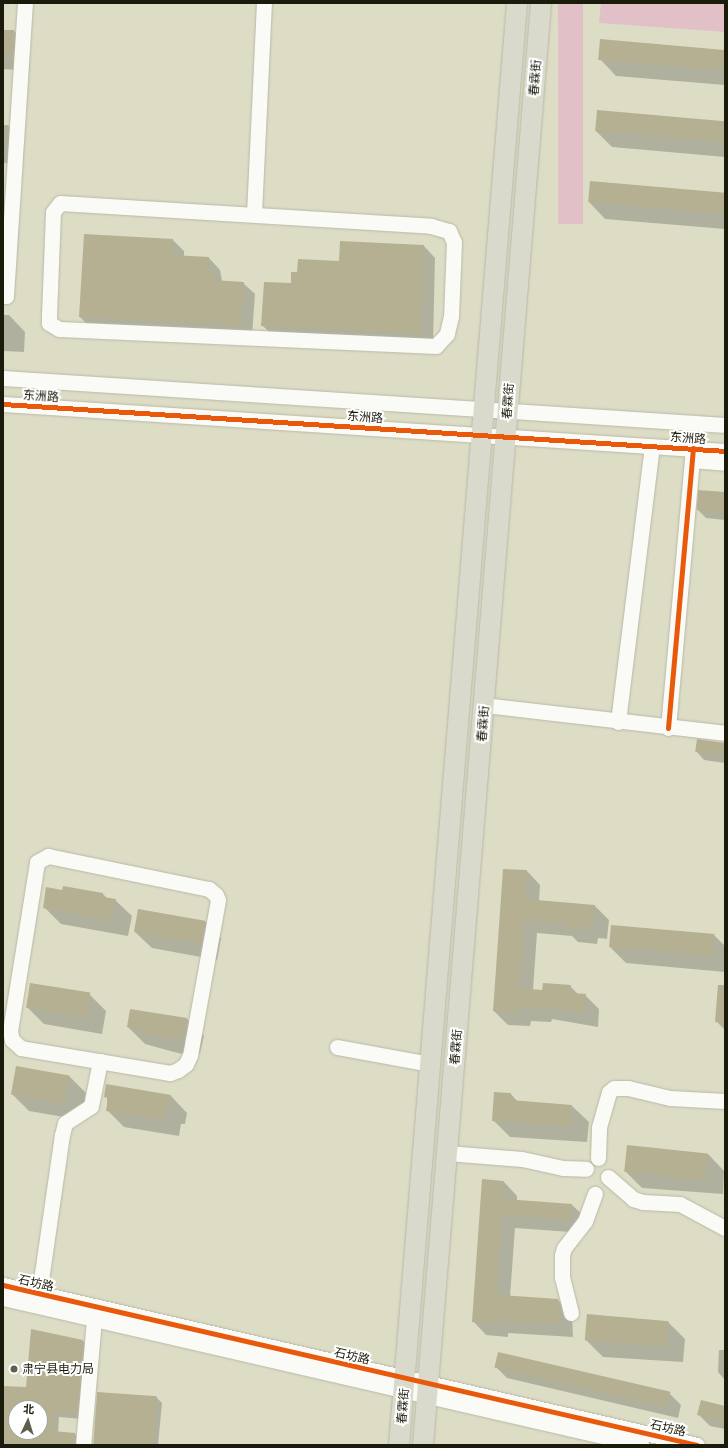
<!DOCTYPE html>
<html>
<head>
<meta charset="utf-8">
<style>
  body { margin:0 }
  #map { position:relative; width:728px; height:1448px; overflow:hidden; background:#ddddc6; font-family:"IBM Plex Sans","Noto Sans SC",sans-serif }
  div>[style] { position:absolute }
  .green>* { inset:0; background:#e2c0c7; transform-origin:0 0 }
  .shadow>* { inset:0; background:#0003 }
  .building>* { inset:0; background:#b6b092; transform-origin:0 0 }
  .roads { filter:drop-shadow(0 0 1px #b8b8a6) drop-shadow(0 0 1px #b8b8a6) }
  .minor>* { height:15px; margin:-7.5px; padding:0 7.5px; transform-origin:7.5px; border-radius:7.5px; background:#fafaf6 }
  .major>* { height:20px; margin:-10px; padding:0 10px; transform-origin:10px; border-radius:10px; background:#dadacc }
  .cycleway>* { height:5px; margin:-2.5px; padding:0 2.5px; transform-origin:2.5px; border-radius:2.5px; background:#e8590c }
  .dots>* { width:11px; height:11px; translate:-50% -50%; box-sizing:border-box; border:2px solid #fff; border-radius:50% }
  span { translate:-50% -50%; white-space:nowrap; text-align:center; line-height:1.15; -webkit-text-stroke:4px #fff; paint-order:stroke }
  .street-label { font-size:12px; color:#1b1b0c }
  .poi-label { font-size:12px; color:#1b1b0c }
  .left { translate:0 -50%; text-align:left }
  .frame { position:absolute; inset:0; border:4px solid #1b1b0c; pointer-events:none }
  .north { position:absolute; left:8px; top:1400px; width:40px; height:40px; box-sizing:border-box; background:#fff; border:1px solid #a4a49e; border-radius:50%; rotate:4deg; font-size:11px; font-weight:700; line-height:16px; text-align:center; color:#1b1b0c }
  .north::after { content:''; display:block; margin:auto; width:14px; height:18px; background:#5f5f4d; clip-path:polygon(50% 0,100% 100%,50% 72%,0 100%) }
</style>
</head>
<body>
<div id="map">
  <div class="green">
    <div style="left:558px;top:3px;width:25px;height:221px"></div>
    <div style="clip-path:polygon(601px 3px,725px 3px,725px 32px,599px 23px)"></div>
  </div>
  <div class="shadow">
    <div style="clip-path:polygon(3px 31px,14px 31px,30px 48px,29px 71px,3px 69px)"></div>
    <div style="clip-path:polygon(725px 50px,725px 85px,616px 76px,600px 59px)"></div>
    <div style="clip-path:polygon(725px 122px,725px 157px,612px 147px,596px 131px)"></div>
    <div style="clip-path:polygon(3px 125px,8px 125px,24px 142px,23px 164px,3px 163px)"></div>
    <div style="clip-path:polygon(725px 194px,725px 229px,605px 219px,589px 202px)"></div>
    <div style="clip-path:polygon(3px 212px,19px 228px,17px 253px,3px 252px)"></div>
    <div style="clip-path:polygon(173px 240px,184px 251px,184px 257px,209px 258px,220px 270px,222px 281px,243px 283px,255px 294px,252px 336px,91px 328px,80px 317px)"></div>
    <div style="clip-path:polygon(424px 246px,435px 258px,433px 345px,274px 337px,262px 325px,298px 274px,340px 262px)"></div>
    <div style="clip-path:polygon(3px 315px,9px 315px,25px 332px,24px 352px,3px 351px)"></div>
    <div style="clip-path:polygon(725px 493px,725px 520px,706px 518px,698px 510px)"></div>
    <div style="clip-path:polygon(725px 744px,725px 763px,704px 760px,696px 751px)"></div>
    <div style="clip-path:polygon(527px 871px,540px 885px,539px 901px,595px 906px,609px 920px,607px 939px,598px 938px,597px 944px,578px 942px,572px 936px,537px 933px,533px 990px,543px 991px,570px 986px,579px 995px,585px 995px,599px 1009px,598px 1027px,552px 1019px,551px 1022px,531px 1021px,530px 1026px,508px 1025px,494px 1011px)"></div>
    <div style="clip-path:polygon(63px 891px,103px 894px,108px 899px,115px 900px,132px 916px,128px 936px,61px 924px,44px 907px)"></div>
    <div style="clip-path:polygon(205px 921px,221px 938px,217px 960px,152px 948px,135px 932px)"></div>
    <div style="clip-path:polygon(715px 936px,725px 946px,725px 972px,626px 963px,610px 947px)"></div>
    <div style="clip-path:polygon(89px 994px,106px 1011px,102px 1034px,44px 1024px,27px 1007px)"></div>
    <div style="clip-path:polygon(725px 999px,725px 1030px,716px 1021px)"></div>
    <div style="clip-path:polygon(131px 1010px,187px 1019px,204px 1036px,200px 1053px,193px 1052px,192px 1056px,174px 1052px,145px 1044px,128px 1027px)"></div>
    <div style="clip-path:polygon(17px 1067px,69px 1076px,86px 1093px,81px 1120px,29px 1111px,12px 1094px)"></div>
    <div style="clip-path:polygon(107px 1085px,171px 1096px,187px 1113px,185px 1124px,181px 1124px,179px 1136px,124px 1127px,107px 1110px)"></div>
    <div style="clip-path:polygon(511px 1094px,518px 1102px,572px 1106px,589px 1122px,587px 1142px,510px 1137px,493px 1120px)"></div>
    <div style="clip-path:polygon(708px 1154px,724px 1171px,723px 1194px,642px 1188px,626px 1172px)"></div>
    <div style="clip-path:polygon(504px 1182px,517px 1196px,517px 1201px,572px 1205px,586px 1218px,585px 1233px,515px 1228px,510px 1297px,558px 1300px,572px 1314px,573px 1337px,508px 1333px,508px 1337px,486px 1335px,473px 1321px)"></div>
    <div style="clip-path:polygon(668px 1322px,685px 1339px,683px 1362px,603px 1357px,586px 1340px)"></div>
    <div style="clip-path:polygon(evenodd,83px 1341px,88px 1346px,82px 1419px,59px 1417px,58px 1433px,75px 1434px,80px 1439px,80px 1445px,3px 1445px,3px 1387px,27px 1388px,83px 1341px,16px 1408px,40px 1408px,40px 1432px,16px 1432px,16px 1408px)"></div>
    <div style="clip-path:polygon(719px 1350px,725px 1350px,725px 1380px,718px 1372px)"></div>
    <div style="clip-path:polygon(499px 1354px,670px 1394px,681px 1405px,678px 1418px,507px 1378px,496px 1367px)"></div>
    <div style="clip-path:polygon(156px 1397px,162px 1403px,158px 1445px,93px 1445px)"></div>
    <div style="clip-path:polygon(725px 1407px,725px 1429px,710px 1426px,698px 1414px)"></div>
  </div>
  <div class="building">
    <div style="left:3px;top:30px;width:11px;height:24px"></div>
    <div style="left:600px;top:39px;width:125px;height:21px;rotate:5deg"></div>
    <div style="left:597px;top:110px;width:128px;height:21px;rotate:5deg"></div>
    <div style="left:590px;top:181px;width:136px;height:21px;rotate:5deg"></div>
    <div style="clip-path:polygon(84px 234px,173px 239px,172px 255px,209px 257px,208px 271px,214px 272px,213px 280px,244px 282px,241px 326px,79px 317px)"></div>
    <div style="clip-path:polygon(340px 241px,424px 245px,422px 334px,261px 326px,264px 282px,291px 283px,291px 272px,297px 272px,298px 259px,339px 261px)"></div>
    <div style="left:698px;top:490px;width:27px;height:20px;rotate:4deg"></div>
    <div style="left:697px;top:739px;width:28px;height:13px;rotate:8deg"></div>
    <div style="clip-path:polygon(503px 869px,527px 870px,525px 899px,595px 905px,593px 926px,584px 925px,584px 931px,564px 929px,564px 923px,524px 920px,519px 988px,542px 990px,543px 983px,571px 985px,570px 993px,586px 994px,584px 1013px,538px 1006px,538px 1009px,517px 1007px,517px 1013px,493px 1011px)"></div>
    <div style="clip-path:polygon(63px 886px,103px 893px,103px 897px,116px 899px,112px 920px,43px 908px,46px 887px,62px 890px)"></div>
    <div style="left:138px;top:909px;width:68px;height:23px;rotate:10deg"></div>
    <div style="left:611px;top:925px;width:104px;height:22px;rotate:5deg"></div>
    <div style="left:30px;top:983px;width:61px;height:25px;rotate:9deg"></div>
    <div style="clip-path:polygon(718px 985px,725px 985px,725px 1022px,715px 1022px)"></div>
    <div style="clip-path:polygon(130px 1009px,187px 1018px,184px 1037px,176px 1036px,176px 1040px,157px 1036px,139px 1033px,140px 1030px,127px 1027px)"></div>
    <div style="left:16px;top:1066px;width:54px;height:29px;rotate:10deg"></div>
    <div style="clip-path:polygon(106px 1084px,171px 1095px,169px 1108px,165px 1108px,163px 1120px,106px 1111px,108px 1098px,104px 1097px)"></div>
    <div style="clip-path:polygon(494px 1092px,511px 1093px,511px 1100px,572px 1105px,571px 1126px,492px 1121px)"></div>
    <div style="left:627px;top:1145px;width:81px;height:27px;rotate:6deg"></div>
    <div style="clip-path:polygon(482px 1179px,504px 1181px,503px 1199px,572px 1204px,571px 1220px,502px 1215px,497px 1288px,500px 1288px,499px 1295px,558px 1299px,559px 1324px,494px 1320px,494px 1323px,472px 1322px)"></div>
    <div style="left:587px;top:1314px;width:82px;height:26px;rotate:5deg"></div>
    <div style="clip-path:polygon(evenodd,31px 1329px,83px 1340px,77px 1414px,54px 1412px,53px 1431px,75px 1433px,74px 1445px,3px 1445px,3px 1386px,26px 1387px,31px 1329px,16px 1408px,40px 1408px,40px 1432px,16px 1432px,16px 1408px)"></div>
    <div style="left:498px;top:1352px;width:177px;height:16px;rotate:13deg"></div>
    <div style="left:97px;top:1392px;width:60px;height:53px;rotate:4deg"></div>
    <div style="clip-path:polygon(701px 1400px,725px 1406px,725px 1421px,697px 1415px)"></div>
  </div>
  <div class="roads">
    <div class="minor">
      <div style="left:60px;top:203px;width:372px;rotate:3.5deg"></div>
      <div style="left:431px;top:226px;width:19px;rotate:16deg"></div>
      <div style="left:449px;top:231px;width:12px;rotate:66deg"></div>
      <div style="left:454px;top:242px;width:74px;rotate:92.3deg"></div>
      <div style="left:451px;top:316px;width:18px;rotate:103deg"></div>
      <div style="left:447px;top:334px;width:16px;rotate:133deg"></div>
      <div style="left:436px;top:346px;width:377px;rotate:-177.4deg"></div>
      <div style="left:59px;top:329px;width:12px;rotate:-149deg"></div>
      <div style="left:49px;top:323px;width:7px;rotate:-90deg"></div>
      <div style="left:49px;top:316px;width:104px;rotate:-87.8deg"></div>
      <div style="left:53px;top:212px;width:11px;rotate:-52deg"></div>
      <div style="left:254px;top:214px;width:211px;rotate:-87.3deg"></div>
      <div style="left:3px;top:296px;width:3px"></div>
      <div style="left:6px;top:296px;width:294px;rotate:-86.3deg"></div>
      <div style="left:3px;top:378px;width:724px;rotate:3.72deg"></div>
      <div style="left:3px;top:404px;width:724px;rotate:3.72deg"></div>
      <div style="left:692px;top:460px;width:33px;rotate:5deg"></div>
      <div style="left:484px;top:705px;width:243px;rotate:6.6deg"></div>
      <div style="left:618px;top:722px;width:278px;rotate:-83deg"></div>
      <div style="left:668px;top:728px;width:281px;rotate:-84.9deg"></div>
      <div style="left:48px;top:856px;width:164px;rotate:11.6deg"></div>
      <div style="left:209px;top:889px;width:9px;rotate:41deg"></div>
      <div style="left:216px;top:895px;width:5px;rotate:68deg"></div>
      <div style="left:218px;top:900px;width:158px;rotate:100.2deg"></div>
      <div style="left:190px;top:1055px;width:10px;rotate:114deg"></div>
      <div style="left:186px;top:1064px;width:10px;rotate:143deg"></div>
      <div style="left:178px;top:1070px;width:9px;rotate:159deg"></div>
      <div style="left:170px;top:1073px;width:151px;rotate:-170.5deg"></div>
      <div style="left:21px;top:1048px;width:12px;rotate:-138deg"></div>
      <div style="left:12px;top:1040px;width:9px;rotate:-103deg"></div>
      <div style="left:10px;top:1031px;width:171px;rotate:-80.9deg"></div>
      <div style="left:37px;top:862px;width:13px;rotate:-29deg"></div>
      <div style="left:337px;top:1047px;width:96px;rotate:10.3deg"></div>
      <div style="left:447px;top:1153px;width:75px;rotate:4.6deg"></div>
      <div style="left:522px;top:1159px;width:42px;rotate:12.4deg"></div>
      <div style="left:563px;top:1168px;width:23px;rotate:2deg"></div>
      <div style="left:598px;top:1158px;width:31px;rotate:-88deg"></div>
      <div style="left:599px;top:1127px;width:36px;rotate:-74deg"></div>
      <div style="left:609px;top:1092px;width:6px;rotate:-39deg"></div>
      <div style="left:614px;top:1088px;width:14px"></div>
      <div style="left:628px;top:1088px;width:43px;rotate:13.4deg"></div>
      <div style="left:670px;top:1098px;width:55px;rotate:3.1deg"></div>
      <div style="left:608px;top:1177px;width:33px;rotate:41deg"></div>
      <div style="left:633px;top:1199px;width:10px;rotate:17deg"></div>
      <div style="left:643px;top:1202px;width:37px;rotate:3deg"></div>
      <div style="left:680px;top:1204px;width:51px;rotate:28.1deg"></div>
      <div style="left:3px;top:1285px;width:712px;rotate:12.98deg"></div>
      <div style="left:39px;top:1294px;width:161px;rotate:-81.8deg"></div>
      <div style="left:62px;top:1135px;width:12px;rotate:-76deg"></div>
      <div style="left:65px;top:1123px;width:31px;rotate:-33deg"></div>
      <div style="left:91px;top:1106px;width:46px;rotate:-78.7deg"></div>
      <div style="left:3px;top:1298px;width:655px;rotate:12.97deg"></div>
      <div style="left:571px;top:1313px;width:36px;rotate:-104deg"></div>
      <div style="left:562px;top:1278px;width:23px;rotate:-90deg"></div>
      <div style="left:562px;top:1255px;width:7px;rotate:-74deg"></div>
      <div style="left:564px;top:1248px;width:34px;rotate:-52deg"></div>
      <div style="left:585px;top:1221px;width:29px;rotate:-70deg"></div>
      <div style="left:83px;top:1445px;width:126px;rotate:-85deg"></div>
    </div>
    <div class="major">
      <div style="left:399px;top:1445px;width:1447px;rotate:-85.32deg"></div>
      <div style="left:423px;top:1445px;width:1447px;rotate:-85.32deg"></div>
    </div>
  </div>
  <div class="cycleway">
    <div style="left:3px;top:404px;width:724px;rotate:3.72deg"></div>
    <div style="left:668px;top:728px;width:281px;rotate:-84.9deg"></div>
    <div style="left:3px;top:1285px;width:712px;rotate:12.98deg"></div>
  </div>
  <div class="dots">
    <div style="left:14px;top:1369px;background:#5f5f4d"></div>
  </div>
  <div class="street-label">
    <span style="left:535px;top:78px;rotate:-85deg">春霖街</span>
    <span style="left:41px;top:396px;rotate:4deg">东洲路</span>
    <span style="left:508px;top:401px;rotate:-86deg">春霖街</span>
    <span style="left:365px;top:417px;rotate:4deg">东洲路</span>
    <span style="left:688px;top:438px;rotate:4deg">东洲路</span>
    <span style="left:483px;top:724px;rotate:-85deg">春霖街</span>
    <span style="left:456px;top:1047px;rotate:-85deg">春霖街</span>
    <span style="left:36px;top:1283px;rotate:13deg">石坊路</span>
    <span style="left:352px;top:1356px;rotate:13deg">石坊路</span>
    <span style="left:403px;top:1406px;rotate:-85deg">春霖街</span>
    <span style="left:668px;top:1428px;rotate:13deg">石坊路</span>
  </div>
  <div class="poi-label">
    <span class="left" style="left:22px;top:1369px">肃宁县电力局</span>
  </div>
  <div class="frame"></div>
  <div class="north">北</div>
</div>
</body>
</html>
